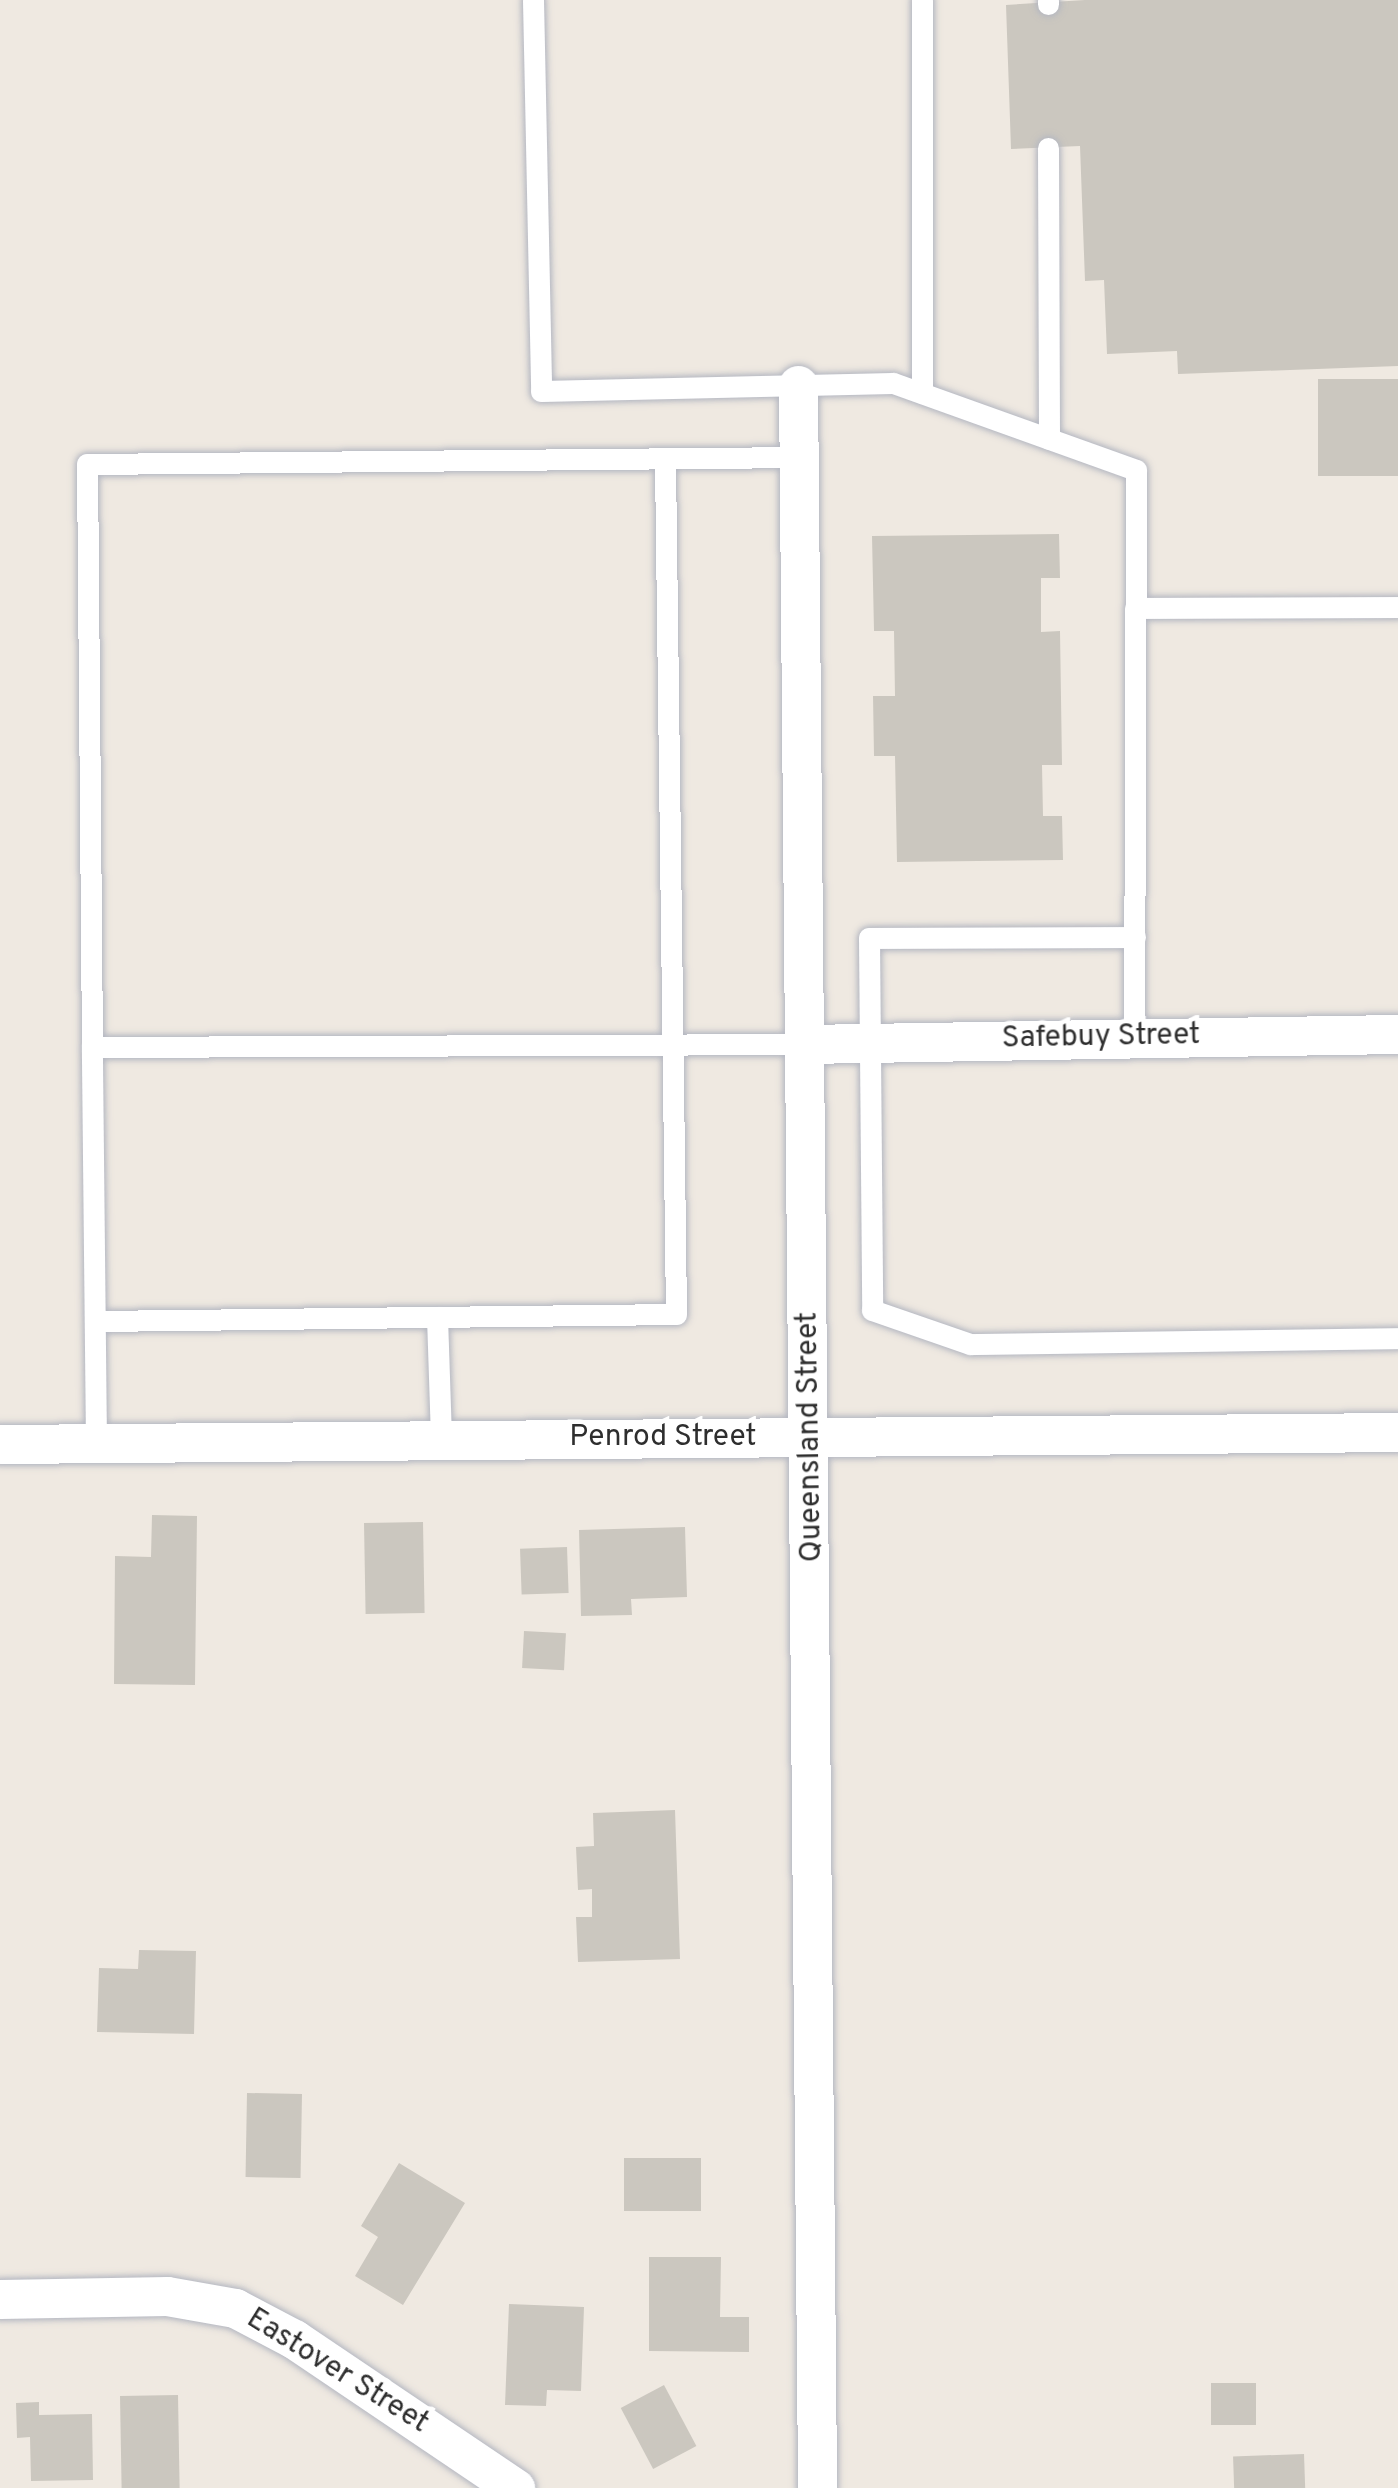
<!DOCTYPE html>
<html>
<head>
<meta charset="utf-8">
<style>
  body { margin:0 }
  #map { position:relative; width:1398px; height:2488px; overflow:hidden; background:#efe9e1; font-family:Overpass,sans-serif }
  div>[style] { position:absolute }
  .building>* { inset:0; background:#cbc7bf; transform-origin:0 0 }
  .roads { filter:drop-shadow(0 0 3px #b4b7c1) drop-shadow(0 0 3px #b4b7c1) }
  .lane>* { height:21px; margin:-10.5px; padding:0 10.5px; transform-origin:10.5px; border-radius:10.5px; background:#fff }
  .street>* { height:39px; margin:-19.5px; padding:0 19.5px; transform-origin:19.5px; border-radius:19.5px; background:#fff }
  span { translate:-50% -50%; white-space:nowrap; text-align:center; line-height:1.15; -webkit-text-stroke:9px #fff; paint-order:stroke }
  .street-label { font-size:30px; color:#2e2e2e }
</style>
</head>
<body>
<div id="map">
  <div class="building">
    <div style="clip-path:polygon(1085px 0,1398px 0,1398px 366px,1178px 374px,1177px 351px,1107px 354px,1104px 280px,1085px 281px,1080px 146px,1011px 149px,1006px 5px)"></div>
    <div style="left:1398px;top:379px;width:97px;height:80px;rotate:90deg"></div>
    <div style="clip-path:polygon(1059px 534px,1060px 578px,1041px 578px,1041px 632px,1060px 631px,1062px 765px,1042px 765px,1043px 816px,1062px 816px,1063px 860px,897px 862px,895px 756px,874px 756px,873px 696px,895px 696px,894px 631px,874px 631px,872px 536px)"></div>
    <div style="clip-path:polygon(152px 1515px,197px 1516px,195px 1685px,114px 1684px,115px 1556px,151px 1557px)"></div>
    <div style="left:423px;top:1522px;width:91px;height:59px;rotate:89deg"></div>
    <div style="clip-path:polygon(685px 1527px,687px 1597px,631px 1599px,632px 1615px,581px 1616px,579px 1530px)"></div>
    <div style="left:567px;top:1547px;width:46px;height:47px;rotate:88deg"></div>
    <div style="left:524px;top:1631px;width:42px;height:37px;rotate:3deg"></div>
    <div style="clip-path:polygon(675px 1810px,680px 1959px,578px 1962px,576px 1917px,592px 1917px,592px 1889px,578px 1890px,576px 1847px,594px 1846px,593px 1813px)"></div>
    <div style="clip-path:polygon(139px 1950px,196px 1951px,194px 2034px,97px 2032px,99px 1968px,138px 1969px)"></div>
    <div style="left:247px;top:2093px;width:55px;height:84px;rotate:1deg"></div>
    <div style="left:701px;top:2158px;width:53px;height:77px;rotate:90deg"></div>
    <div style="clip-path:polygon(399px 2163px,465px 2203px,403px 2305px,355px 2276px,378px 2237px,361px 2226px)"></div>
    <div style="clip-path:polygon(649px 2257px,721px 2257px,720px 2317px,749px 2317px,749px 2352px,649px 2351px)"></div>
    <div style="clip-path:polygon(509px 2304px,584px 2307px,581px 2391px,547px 2390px,546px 2406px,505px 2405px)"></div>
    <div style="left:1211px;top:2383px;width:45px;height:42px"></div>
    <div style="left:664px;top:2385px;width:69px;height:49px;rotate:62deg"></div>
    <div style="left:178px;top:2395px;width:93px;height:58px;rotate:89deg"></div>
    <div style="clip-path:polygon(39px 2402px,39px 2415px,92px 2414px,93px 2480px,31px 2481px,30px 2437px,17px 2438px,16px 2403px)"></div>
    <div style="left:1304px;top:2454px;width:34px;height:71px;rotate:88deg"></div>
  </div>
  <div class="roads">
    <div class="lane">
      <div style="left:533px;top:0;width:391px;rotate:88.8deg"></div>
      <div style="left:541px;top:391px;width:352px;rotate:-1.3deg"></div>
      <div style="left:893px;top:383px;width:258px;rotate:19.7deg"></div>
      <div style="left:1136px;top:470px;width:567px;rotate:90.2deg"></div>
      <div style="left:1048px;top:0;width:4px;rotate:90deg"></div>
      <div style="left:1048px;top:148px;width:291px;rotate:89.8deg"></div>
      <div style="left:922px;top:393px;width:393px;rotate:-90deg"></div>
      <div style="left:1135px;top:608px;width:263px;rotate:-0.2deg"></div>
      <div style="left:1135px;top:937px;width:266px;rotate:179.8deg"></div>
      <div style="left:869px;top:938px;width:372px;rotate:89.5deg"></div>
      <div style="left:872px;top:1310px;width:104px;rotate:19.1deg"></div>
      <div style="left:970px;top:1344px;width:428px;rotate:-0.8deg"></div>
      <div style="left:92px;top:1047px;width:583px;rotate:-90.49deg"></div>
      <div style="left:87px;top:464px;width:712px;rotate:-0.56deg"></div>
      <div style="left:437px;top:1317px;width:122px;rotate:88.1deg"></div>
      <div style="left:96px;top:1321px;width:580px;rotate:-0.69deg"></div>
      <div style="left:676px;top:1314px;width:853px;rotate:-90.74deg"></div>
      <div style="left:96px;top:1443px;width:396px;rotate:-90.6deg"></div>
      <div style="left:92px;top:1047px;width:713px;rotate:-0.24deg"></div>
    </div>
    <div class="street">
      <div style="left:798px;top:385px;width:2103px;rotate:89.48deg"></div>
      <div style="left:805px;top:1044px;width:593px;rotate:-0.97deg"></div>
      <div style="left:0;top:1444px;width:1398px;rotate:-0.49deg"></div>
      <div style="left:0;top:2299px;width:167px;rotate:-1deg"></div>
      <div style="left:167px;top:2296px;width:69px;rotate:10deg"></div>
      <div style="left:235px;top:2308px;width:67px;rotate:27.7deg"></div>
      <div style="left:294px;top:2339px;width:267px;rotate:34deg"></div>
    </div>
  </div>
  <div class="street-label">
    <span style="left:1101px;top:1038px;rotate:-1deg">Safebuy Street</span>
    <span style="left:811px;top:1437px;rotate:-91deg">Queensland Street</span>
    <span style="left:663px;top:1438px">Penrod Street</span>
    <span style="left:337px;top:2372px;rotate:32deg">Eastover Street</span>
  </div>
</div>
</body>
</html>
